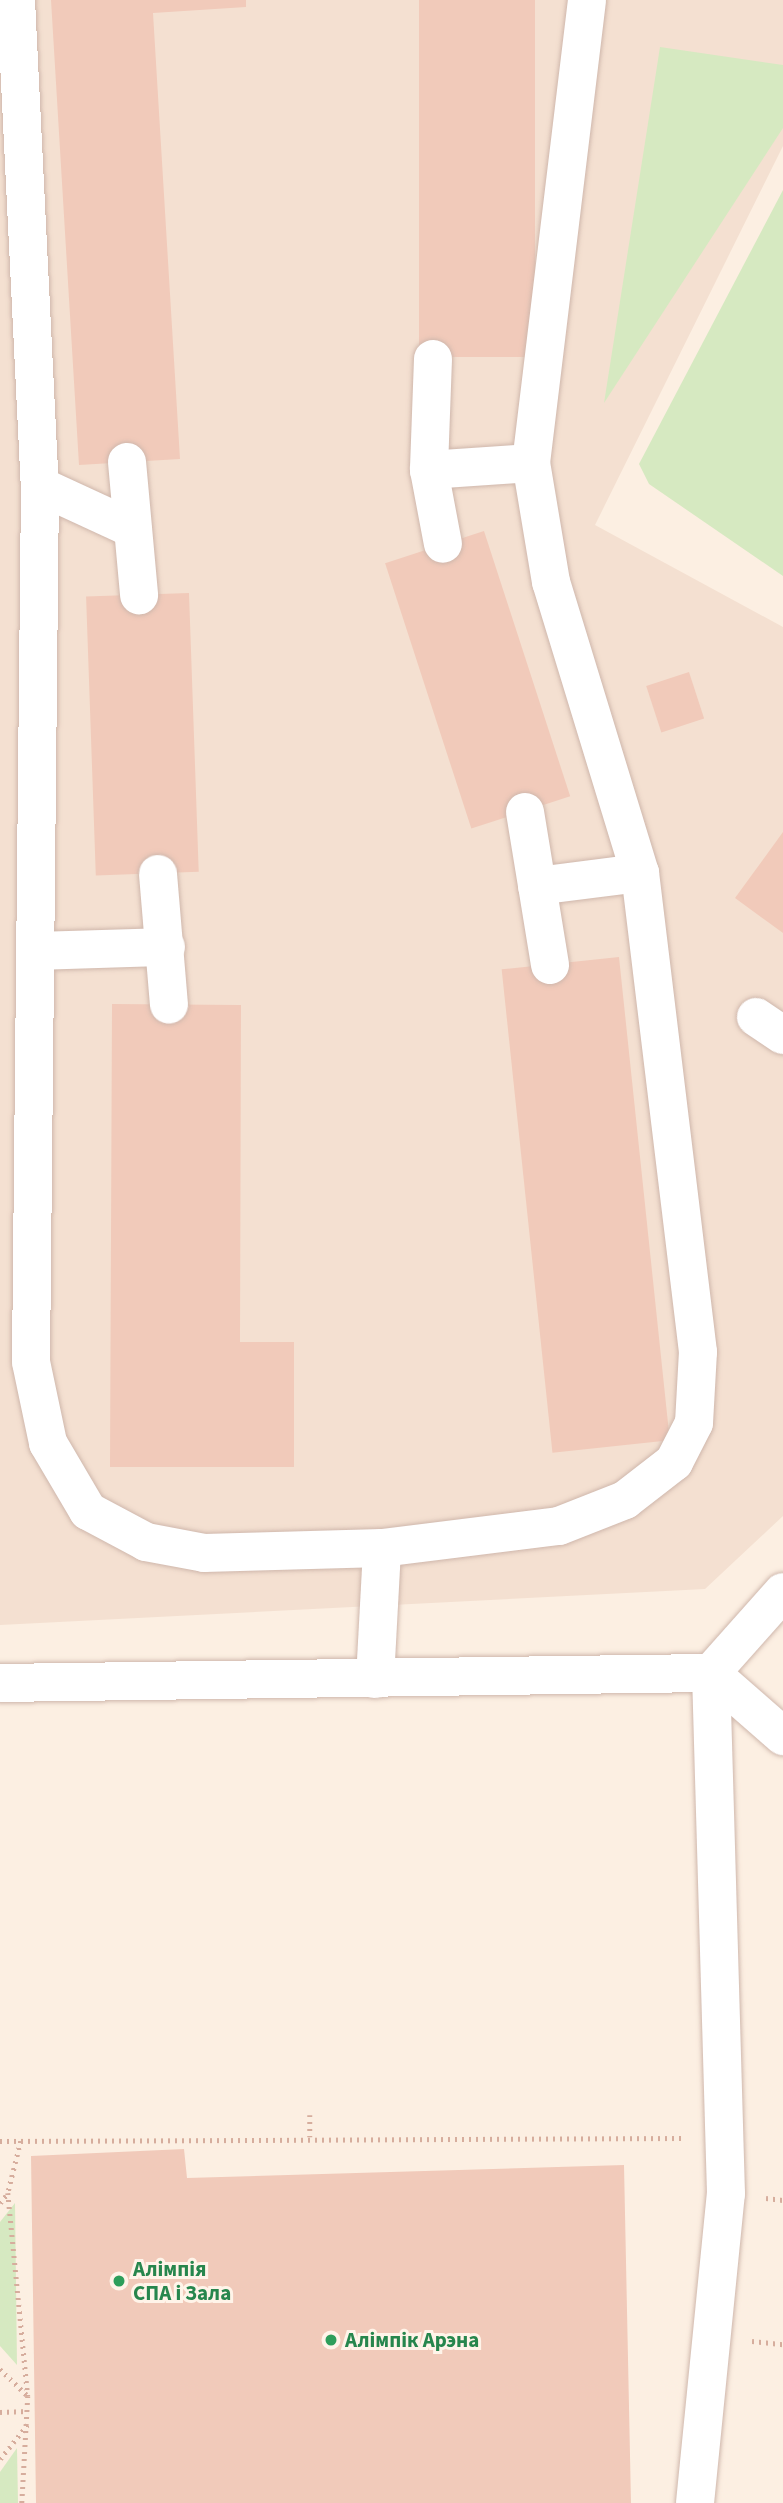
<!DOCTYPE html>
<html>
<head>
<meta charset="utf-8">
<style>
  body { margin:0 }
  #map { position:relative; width:783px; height:2503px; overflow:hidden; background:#fcefe2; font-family:"Source Sans 3",sans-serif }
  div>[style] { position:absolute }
  .residential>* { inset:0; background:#f4e0d1 }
  .green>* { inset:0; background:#d6e9c1 }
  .building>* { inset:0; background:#f1caba; transform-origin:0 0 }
  .path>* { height:4.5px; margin-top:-2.25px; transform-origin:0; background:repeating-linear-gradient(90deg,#d6ad9d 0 2px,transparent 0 7px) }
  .roads { filter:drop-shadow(0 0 2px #cfb7ac) drop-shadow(0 0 2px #cfb7ac) }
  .minor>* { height:38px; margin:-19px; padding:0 19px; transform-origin:19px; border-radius:19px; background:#fff }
  .dots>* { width:19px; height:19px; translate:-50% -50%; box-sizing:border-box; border:4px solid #fff4e9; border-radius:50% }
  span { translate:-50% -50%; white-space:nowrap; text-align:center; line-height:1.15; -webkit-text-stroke:6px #fff4e9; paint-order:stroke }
  .leisure-label { font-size:21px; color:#27864d; font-weight:700 }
  .left { translate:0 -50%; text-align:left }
</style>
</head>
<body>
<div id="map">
  <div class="residential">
    <div style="clip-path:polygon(0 0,783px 0,783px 146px,595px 525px,783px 627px,783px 1516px,705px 1589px,0 1625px)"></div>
  </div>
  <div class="green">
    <div style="clip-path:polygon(660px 47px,783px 65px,783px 128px,604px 403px)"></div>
    <div style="clip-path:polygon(783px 190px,783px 576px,649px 484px,639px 464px)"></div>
    <div style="clip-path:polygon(15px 2203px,17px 2365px,0 2346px,0 2222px)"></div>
    <div style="clip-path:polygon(17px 2448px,18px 2503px,0 2503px,0 2472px)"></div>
  </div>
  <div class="building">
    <div style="clip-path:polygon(51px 0,246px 0,246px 7px,153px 13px,180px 459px,79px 465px)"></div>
    <div style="left:419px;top:0;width:116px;height:357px"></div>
    <div style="left:484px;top:531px;width:279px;height:104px;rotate:72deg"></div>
    <div style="left:189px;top:593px;width:279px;height:103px;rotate:88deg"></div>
    <div style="left:689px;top:672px;width:49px;height:45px;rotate:72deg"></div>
    <div style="clip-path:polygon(783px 832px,783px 933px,735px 898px)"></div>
    <div style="left:619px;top:957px;width:486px;height:118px;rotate:84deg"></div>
    <div style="clip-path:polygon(112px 1004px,241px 1005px,240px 1342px,294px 1342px,294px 1467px,110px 1467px)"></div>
    <div style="clip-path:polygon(184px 2149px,187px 2178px,624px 2165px,631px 2503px,36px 2503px,31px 2156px)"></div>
  </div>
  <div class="path">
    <div style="left:310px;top:2115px;width:22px;rotate:90deg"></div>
    <div style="left:0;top:2141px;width:685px;rotate:-0.25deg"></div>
    <div style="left:21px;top:2141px;width:54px;rotate:104deg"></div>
    <div style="left:8px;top:2193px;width:204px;rotate:84.4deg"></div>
    <div style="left:28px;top:2396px;width:107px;rotate:93.2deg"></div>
    <div style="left:766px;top:2198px;width:17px;rotate:7deg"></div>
    <div style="left:0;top:2203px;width:11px;rotate:-52deg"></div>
    <div style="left:752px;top:2341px;width:31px;rotate:6deg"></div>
    <div style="left:0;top:2369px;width:37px;rotate:44deg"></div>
    <div style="left:0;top:2412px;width:28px;rotate:-2deg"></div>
    <div style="left:0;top:2459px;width:45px;rotate:-51.3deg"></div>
  </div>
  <div class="roads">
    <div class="minor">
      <div style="left:16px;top:0;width:487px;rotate:87.2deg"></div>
      <div style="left:40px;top:486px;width:876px;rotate:90.59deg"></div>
      <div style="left:31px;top:1362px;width:83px;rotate:78.1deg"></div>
      <div style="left:48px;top:1443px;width:79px;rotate:59.5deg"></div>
      <div style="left:88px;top:1511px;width:66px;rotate:28.1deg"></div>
      <div style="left:146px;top:1542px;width:59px;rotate:10.7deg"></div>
      <div style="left:204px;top:1553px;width:178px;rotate:-1.6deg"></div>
      <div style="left:382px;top:1548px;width:178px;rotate:-7.1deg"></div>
      <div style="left:559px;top:1526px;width:71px;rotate:-21.5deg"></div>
      <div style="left:625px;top:1500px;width:62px;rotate:-37.8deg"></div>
      <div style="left:674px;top:1462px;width:44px;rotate:-62.9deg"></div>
      <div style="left:694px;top:1423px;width:71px;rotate:-86.8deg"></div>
      <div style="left:698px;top:1352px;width:482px;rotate:-96.9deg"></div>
      <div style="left:640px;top:873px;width:304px;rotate:-107deg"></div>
      <div style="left:551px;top:582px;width:121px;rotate:-99.5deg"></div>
      <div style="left:531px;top:463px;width:466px;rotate:-83.1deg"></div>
      <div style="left:433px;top:359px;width:111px;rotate:92.1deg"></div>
      <div style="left:429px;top:470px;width:75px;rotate:79.3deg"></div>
      <div style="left:127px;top:462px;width:134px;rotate:84.8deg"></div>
      <div style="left:429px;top:470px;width:102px;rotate:-3.9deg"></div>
      <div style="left:40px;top:486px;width:102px;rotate:24.8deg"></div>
      <div style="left:525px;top:812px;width:155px;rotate:80.7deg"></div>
      <div style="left:158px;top:874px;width:131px;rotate:85.2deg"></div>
      <div style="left:537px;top:886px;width:104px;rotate:-7.2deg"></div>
      <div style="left:38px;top:951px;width:128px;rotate:-1.8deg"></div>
      <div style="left:756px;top:1017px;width:32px;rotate:34deg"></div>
      <div style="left:375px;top:1679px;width:131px;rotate:-86.9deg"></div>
      <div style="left:0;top:1683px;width:711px;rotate:-0.81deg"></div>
      <div style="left:711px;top:1673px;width:96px;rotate:41.2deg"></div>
      <div style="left:695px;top:2503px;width:311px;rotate:-84.3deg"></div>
      <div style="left:726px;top:2194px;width:521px;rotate:-91.65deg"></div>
      <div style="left:711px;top:1673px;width:108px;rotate:-48.4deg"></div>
    </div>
  </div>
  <div class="dots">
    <div style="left:119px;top:2281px;background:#2e9e5b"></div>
    <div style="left:331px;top:2340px;background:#2e9e5b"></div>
  </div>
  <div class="leisure-label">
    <span class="left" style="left:133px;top:2281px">Алімпія<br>СПА і Зала</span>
    <span class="left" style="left:345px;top:2340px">Алімпік Арэна</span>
  </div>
</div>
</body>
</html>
